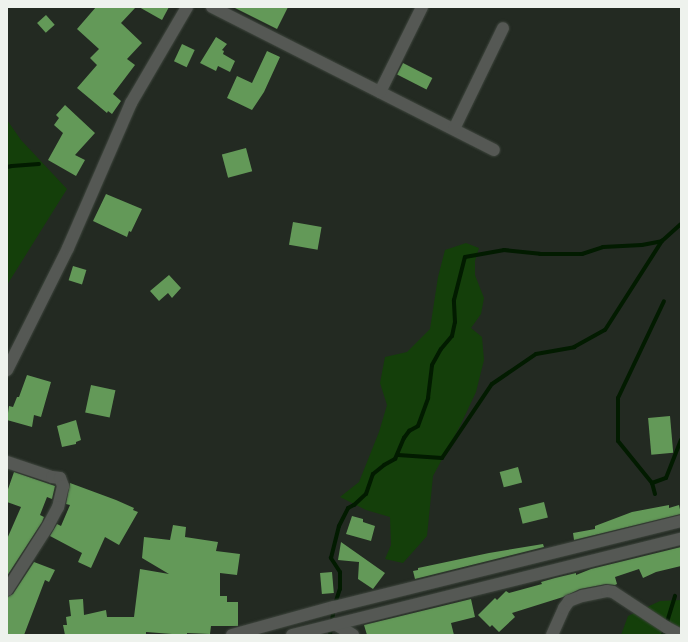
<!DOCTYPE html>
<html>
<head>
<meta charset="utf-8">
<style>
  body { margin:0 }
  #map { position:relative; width:688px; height:642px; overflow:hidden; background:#232a22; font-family:"Fira Sans Condensed",sans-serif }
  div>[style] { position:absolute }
  .green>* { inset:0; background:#143f0a }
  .stream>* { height:4px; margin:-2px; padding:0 2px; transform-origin:2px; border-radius:2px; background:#021b00 }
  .building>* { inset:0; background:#639958; transform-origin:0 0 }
  .roads { filter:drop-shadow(0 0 1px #3f463e) drop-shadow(0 0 1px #3f463e) }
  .street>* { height:12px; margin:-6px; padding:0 6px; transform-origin:6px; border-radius:6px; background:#555854 }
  span { translate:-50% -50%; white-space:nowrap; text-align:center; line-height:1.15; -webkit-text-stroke:4px #0e110e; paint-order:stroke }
  .frame { position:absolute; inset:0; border:8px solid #eef2ed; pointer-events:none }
</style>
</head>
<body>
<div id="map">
  <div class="green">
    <div style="clip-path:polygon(7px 120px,21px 140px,67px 189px,7px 285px)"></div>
    <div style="clip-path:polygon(466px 243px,479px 248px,475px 261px,475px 275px,484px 298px,481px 314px,471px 328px,482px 337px,484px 360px,476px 392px,461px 424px,433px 476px,427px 536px,403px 563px,385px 559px,391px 545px,390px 517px,366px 510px,340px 497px,359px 482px,379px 432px,387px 405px,380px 383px,385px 357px,407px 352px,430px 329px,438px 277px,445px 250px)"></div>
    <div style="clip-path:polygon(681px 600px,681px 635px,621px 635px,628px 616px,660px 601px)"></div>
  </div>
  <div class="stream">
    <div style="left:7px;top:167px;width:5px;rotate:-11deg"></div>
    <div style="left:12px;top:166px;width:27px;rotate:-4deg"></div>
    <div style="left:398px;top:455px;width:44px;rotate:3.9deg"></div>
    <div style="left:442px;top:458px;width:89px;rotate:-56deg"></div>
    <div style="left:492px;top:384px;width:53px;rotate:-34.3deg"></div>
    <div style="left:536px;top:354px;width:39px;rotate:-10deg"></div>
    <div style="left:574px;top:347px;width:35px;rotate:-29deg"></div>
    <div style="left:605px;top:330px;width:106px;rotate:-57.4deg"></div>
    <div style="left:652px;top:483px;width:54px;rotate:-129deg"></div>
    <div style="left:618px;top:441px;width:43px;rotate:-90deg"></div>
    <div style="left:618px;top:398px;width:107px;rotate:-64.6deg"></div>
    <div style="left:655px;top:494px;width:11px;rotate:-105deg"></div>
    <div style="left:652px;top:483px;width:15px;rotate:-20deg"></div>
    <div style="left:666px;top:478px;width:41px;rotate:-68.5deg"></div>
    <div style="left:330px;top:635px;width:28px;rotate:-82deg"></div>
    <div style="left:334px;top:607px;width:19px;rotate:-72deg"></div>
    <div style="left:340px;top:589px;width:17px;rotate:-90deg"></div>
    <div style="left:340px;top:572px;width:17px;rotate:-123deg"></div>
    <div style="left:331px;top:558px;width:33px;rotate:-76deg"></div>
    <div style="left:339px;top:526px;width:20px;rotate:-63deg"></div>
    <div style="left:348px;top:508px;width:7px;rotate:-27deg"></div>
    <div style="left:354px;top:505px;width:16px;rotate:-43deg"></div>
    <div style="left:366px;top:494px;width:21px;rotate:-71deg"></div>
    <div style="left:373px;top:474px;width:14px;rotate:-39deg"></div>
    <div style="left:384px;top:465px;width:13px;rotate:-29deg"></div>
    <div style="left:395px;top:459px;width:23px;rotate:-67deg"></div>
    <div style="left:404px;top:438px;width:9px;rotate:-54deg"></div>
    <div style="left:409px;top:431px;width:10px;rotate:-29deg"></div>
    <div style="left:418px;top:426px;width:30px;rotate:-70deg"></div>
    <div style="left:428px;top:398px;width:33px;rotate:-83deg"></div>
    <div style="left:432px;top:365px;width:18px;rotate:-61deg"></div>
    <div style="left:441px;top:349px;width:17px;rotate:-50deg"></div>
    <div style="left:452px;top:336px;width:14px;rotate:-78deg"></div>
    <div style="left:455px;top:322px;width:22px;rotate:-93deg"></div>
    <div style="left:454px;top:300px;width:44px;rotate:-75.7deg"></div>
    <div style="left:465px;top:257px;width:40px;rotate:-10deg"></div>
    <div style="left:504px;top:250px;width:36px;rotate:6deg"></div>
    <div style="left:540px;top:254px;width:42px"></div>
    <div style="left:582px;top:254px;width:22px;rotate:-18deg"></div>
    <div style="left:603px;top:247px;width:39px;rotate:-3deg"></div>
    <div style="left:642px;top:245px;width:20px;rotate:-11deg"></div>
    <div style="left:662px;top:241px;width:25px;rotate:-42deg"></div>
    <div style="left:663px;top:635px;width:41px;rotate:-72.9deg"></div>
  </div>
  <div class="building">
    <div style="clip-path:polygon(96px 7px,136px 7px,121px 23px,142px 43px,127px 59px,135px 65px,113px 94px,121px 101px,112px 114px,108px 111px,107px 113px,77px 88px,97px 65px,90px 58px,99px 49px,77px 29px)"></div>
    <div style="clip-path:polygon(139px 7px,169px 7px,162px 20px)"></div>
    <div style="clip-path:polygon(233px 7px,288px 7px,277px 29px)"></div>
    <div style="left:46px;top:15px;width:13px;height:12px;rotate:48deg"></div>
    <div style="clip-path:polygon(216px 37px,227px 44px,222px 50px,224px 51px,223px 54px,235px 61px,230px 72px,218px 66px,216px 71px,200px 63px)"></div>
    <div style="left:182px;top:44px;width:14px;height:19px;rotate:25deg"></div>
    <div style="clip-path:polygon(267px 51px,280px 57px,264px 92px,252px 110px,227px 98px,237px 76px,252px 83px)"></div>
    <div style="left:403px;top:63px;width:33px;height:13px;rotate:27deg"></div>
    <div style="clip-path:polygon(65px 105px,95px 133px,75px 155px,85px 160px,76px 176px,48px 160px,63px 133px,54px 125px,59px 118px,56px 115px)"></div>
    <div style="left:246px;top:148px;width:24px;height:25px;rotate:75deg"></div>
    <div style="clip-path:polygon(106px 194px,142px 209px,131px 232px,129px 231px,127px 237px,93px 221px)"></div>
    <div style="left:293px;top:222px;width:29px;height:23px;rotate:10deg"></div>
    <div style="left:73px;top:266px;width:14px;height:15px;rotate:17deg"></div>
    <div style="clip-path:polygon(169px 275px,181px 288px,172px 298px,168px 293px,159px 301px,150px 291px)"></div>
    <div style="clip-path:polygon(27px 375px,51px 382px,41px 417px,34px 415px,32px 427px,7px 420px,9px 406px,13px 407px,17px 397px,19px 397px)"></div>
    <div style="left:91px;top:385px;width:25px;height:28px;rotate:12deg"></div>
    <div style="left:670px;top:416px;width:37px;height:22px;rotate:85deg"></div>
    <div style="clip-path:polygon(76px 420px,81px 440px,76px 442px,76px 444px,62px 447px,57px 426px)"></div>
    <div style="left:518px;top:467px;width:16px;height:19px;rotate:75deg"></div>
    <div style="clip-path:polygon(14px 472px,55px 486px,52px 499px,47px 497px,40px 515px,44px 517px,42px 522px,7px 576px,7px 539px,21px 507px,7px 502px,7px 492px)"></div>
    <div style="clip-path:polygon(70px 483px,116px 500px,134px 508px,133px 510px,138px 512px,119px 545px,105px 537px,91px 568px,78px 562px,82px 553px,50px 536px,57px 524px,61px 526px,70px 505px,66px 504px)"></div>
    <div style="left:544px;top:502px;width:16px;height:26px;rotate:76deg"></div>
    <div style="clip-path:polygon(669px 505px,669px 508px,679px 505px,681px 514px,574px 540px,573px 533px,595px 529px,595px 526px,632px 512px)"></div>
    <div style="clip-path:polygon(352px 516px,363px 519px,363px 522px,375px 526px,371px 541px,346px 534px)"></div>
    <div style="clip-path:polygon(173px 525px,186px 527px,185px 537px,218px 542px,216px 551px,240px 554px,237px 575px,220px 573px,220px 596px,227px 596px,227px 602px,238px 602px,238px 626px,211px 626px,210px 634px,187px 633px,187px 635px,185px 635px,146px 632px,146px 635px,65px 635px,63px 625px,67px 625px,66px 617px,71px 616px,69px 600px,83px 599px,84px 615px,106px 610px,107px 617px,134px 617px,140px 569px,169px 574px,142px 558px,144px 537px,170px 540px)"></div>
    <div style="clip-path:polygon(341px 542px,385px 573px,373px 589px,358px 579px,359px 562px,338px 560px)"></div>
    <div style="clip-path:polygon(543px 544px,544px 547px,415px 579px,413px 571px,418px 570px,418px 568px,489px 553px)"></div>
    <div style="clip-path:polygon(681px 547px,681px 566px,656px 572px,643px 578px,639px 569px,615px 577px,617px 584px,615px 585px,606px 584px,580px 589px,563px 597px,512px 613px,515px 617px,499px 632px,492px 625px,490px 627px,478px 615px,495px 598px,497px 600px,506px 591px,509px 593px,542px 584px,541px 582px,555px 578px,576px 573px,576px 575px,591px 569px)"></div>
    <div style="clip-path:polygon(34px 562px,55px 570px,49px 582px,45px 580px,24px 635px,7px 635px,7px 597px,13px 594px)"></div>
    <div style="left:332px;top:572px;width:21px;height:12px;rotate:85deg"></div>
    <div style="clip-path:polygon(471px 599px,475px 617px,451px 623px,454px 635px,367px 635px,364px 625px)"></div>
  </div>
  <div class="roads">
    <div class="street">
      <div style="left:212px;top:7px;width:316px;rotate:26.9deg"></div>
      <div style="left:380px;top:92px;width:95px;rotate:-63.7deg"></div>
      <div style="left:454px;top:129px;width:112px;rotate:-64.1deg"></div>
      <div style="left:7px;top:370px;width:136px;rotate:-63.4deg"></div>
      <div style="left:68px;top:248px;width:158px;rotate:-66.5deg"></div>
      <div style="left:131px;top:103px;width:111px;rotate:-59.7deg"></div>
      <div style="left:7px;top:462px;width:47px;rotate:18.4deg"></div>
      <div style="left:52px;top:477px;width:8px;rotate:7deg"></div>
      <div style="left:60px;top:478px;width:9px;rotate:69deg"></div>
      <div style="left:63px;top:486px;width:22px;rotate:103deg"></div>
      <div style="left:58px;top:507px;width:21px;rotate:118deg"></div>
      <div style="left:48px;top:526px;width:76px;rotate:122.6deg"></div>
      <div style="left:335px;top:624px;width:21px;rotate:31deg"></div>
      <div style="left:232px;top:635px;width:106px;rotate:-15.4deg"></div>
      <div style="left:334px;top:607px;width:357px;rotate:-13.9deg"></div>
      <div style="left:292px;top:635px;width:401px;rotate:-13.9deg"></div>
      <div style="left:552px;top:635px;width:30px;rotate:-66deg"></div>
      <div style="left:564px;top:608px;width:9px;rotate:-54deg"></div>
      <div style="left:569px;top:601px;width:14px;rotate:-21deg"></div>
      <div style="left:582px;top:596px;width:25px;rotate:-11deg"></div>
      <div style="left:607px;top:591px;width:6px;rotate:9deg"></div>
      <div style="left:613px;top:592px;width:64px;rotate:33.4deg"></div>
      <div style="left:666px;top:627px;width:17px;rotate:28deg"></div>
    </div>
  </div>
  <div class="frame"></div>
</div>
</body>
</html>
